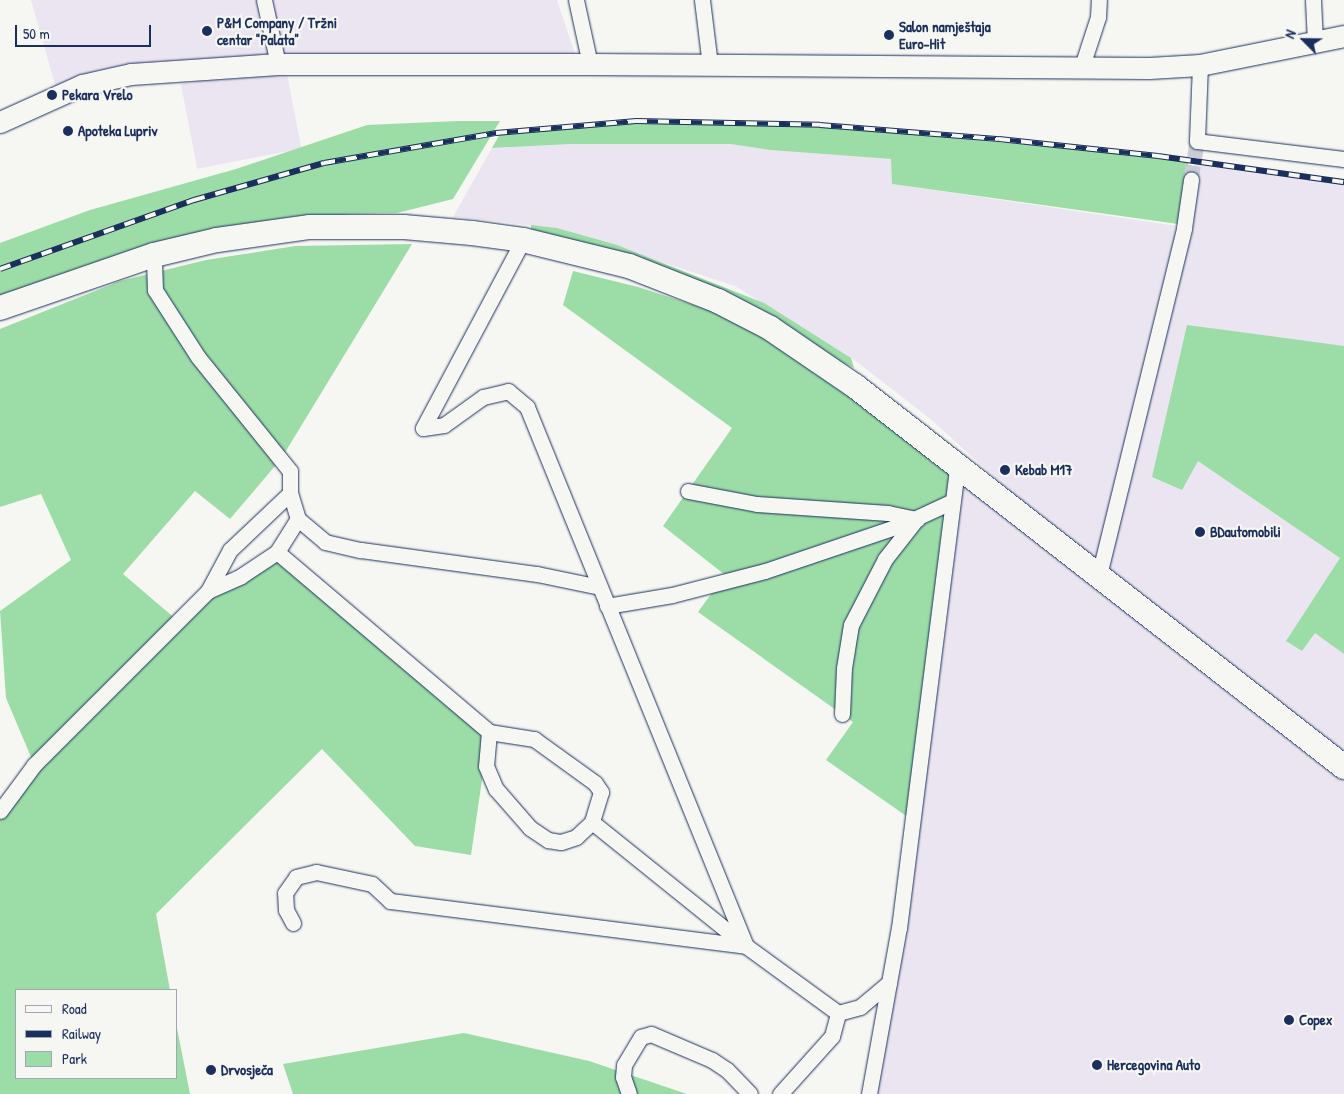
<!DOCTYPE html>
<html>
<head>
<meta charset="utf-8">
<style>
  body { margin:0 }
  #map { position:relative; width:1344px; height:1094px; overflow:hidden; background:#f6f6f2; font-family:"Patrick Hand",sans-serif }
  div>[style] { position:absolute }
  .built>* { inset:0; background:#eae5f1; transform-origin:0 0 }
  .green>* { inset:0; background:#9cdda7 }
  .street-tunnel>* { height:15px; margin-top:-7.5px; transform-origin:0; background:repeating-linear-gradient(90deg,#caced4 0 15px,transparent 0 23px) }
  .roads { filter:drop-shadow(0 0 1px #1b2f5e) drop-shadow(0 0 1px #1b2f5e) }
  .street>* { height:15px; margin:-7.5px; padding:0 7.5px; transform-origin:7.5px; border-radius:7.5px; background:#f6f6f2 }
  .secondary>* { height:21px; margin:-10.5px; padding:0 10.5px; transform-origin:10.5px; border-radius:10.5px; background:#f6f6f2 }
  .primary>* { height:24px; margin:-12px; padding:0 12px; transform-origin:12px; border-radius:12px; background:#f6f6f2 }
  .rail>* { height:5.5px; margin-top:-2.75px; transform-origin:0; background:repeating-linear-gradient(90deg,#f6f6f2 0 11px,#1b2f5e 0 22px); box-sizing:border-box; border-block:1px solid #1b2f5e }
  .dots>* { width:14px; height:14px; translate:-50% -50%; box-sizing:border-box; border:2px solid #f6f6f2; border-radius:50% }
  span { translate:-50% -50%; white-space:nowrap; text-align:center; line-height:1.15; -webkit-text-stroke:4.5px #f6f6f2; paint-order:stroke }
  .poi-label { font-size:15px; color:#1b2f5e; font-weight:700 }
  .left { translate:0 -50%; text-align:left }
  .legend { position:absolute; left:15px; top:989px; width:162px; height:90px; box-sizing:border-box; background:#f6f6f2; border:1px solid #9ea6b7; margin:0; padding:6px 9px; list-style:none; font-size:15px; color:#1b2f5e }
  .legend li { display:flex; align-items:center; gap:10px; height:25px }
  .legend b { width:25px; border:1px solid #9ea6b7 }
  .north { position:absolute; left:1279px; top:15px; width:50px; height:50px; -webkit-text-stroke:4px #f6f6f2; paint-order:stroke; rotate:293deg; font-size:14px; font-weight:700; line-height:20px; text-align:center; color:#1b2f5e }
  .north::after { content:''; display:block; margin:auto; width:18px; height:22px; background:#1b2f5e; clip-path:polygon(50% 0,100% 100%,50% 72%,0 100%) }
  .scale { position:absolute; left:15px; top:25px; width:136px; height:22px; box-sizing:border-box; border:2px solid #1b2f5e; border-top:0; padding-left:6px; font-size:15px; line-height:18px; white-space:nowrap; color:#1b2f5e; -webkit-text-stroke:4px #f6f6f2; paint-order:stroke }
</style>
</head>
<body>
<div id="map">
  <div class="built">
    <div style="clip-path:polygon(31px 0,557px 0,575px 54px,56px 88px)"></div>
    <div style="left:285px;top:64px;width:86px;height:106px;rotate:79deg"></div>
    <div style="clip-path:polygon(570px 144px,730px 144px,770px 150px,892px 159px,892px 184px,1184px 227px,1194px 161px,1344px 182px,1344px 1094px,869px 1094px,958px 463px,1092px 568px,933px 421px,857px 362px,735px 286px,557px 228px,453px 217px,492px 148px)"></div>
  </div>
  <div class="green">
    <div style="clip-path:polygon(457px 121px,500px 121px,453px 199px,397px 213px,351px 214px,219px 228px,0 297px,0 243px,90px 210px,236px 169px,367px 125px)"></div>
    <div style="clip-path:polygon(636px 121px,820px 125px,1189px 160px,1178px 224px,892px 184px,891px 159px,770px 150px,730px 144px,571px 144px,492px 148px,501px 132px)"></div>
    <div style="clip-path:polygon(531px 225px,557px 228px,617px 245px,764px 303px,851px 358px,854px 368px,531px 231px)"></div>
    <div style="clip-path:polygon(412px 244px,281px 459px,230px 519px,195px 491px,123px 574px,178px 621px,277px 552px,489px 732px,471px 855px,415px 846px,322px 749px,156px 914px,170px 990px,16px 990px,16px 1078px,176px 1078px,176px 1023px,190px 1094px,0 1094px,0 811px,34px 764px,6px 698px,0 611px,71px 560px,41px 494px,0 507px,0 329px,120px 281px,206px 260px,295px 246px)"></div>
    <div style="clip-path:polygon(573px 271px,638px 287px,774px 331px,958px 463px,912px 820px,826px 760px,853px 722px,698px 612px,725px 575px,663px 526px,732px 428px,563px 305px)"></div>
    <div style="clip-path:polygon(1187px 325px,1344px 346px,1344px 654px,1315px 633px,1302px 651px,1286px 641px,1340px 558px,1198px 461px,1182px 490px,1152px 477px)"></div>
    <div style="clip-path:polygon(464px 1033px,589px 1061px,687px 1094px,293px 1094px,283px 1064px)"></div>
  </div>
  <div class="street-tunnel">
    <div style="left:1191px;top:180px;width:39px;rotate:-81deg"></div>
  </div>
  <div class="roads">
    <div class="street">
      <div style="left:264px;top:0;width:66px;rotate:77.7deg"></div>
      <div style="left:576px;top:0;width:66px;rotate:77.7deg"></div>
      <div style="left:702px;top:0;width:65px;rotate:83deg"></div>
      <div style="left:1313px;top:0;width:42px;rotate:87.3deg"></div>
      <div style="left:1200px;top:65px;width:76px;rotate:92.3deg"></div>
      <div style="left:1197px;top:141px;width:148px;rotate:7deg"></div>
      <div style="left:1082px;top:66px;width:52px;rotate:-71.9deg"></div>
      <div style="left:1098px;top:17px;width:17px;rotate:-87deg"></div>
      <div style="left:523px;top:240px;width:213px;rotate:118deg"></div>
      <div style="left:423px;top:428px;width:21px;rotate:-8deg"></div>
      <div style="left:444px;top:425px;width:48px;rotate:-35.7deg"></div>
      <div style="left:483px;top:397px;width:26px;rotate:-13deg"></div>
      <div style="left:508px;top:391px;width:25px;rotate:40deg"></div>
      <div style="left:527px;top:407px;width:582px;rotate:67.89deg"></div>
      <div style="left:688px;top:491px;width:70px;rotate:10.7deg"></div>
      <div style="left:757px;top:504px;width:131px;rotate:3.9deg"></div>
      <div style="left:888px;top:513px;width:30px;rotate:12deg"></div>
      <div style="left:298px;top:519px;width:35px;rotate:40deg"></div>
      <div style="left:325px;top:542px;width:37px;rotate:13deg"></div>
      <div style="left:361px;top:550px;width:178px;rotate:7.8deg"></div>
      <div style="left:537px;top:574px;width:64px;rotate:11.7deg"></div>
      <div style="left:277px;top:552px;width:278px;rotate:40.3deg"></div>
      <div style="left:489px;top:732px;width:46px;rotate:8.8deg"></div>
      <div style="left:534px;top:739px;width:75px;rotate:35.8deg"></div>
      <div style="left:595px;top:783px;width:11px;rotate:56deg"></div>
      <div style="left:601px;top:792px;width:31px;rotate:107deg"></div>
      <div style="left:592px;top:822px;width:198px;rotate:38.8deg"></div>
      <div style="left:746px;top:946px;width:114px;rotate:36.1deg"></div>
      <div style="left:838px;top:1013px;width:23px;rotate:-15deg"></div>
      <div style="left:860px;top:1007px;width:38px;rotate:-40deg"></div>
      <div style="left:1099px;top:575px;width:357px;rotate:-76.2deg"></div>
      <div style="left:1184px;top:228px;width:49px;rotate:-81.7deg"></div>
      <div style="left:208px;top:591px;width:36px;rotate:-24deg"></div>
      <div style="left:241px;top:576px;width:43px;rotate:-33.7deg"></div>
      <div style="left:277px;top:552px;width:39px;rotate:-58deg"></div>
      <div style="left:298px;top:519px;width:27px;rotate:-107deg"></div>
      <div style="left:607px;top:606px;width:66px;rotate:-9.6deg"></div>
      <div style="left:672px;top:595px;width:96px;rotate:-14.5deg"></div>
      <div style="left:765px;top:571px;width:144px;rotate:-18.7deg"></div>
      <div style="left:901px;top:525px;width:57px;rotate:-24.8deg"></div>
      <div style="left:842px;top:714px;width:46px;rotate:-87.5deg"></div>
      <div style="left:844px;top:668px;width:44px;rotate:-80.8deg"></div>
      <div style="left:851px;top:625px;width:74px;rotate:-62.7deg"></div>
      <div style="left:885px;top:559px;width:47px;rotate:-51.9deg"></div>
      <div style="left:489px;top:732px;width:34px;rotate:95deg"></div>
      <div style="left:486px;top:766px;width:25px;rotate:67deg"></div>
      <div style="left:496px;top:789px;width:52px;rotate:48.9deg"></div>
      <div style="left:530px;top:828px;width:22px;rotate:34deg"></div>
      <div style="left:548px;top:840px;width:13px;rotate:9deg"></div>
      <div style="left:561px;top:842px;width:16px;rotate:-18deg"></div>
      <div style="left:576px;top:837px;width:22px;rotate:-43deg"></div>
      <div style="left:0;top:811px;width:57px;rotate:-53.5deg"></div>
      <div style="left:34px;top:765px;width:246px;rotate:-45deg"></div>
      <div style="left:208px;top:591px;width:47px;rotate:-61.8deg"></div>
      <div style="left:230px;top:550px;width:83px;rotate:-43.5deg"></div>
      <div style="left:290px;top:493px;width:22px;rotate:-90deg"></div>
      <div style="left:290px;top:471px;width:146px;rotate:-128.9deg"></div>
      <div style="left:198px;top:357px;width:80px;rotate:-122.7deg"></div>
      <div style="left:155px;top:290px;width:35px;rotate:-92deg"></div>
      <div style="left:293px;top:923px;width:15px;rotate:-118deg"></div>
      <div style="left:286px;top:910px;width:17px;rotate:-93deg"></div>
      <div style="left:285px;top:893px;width:19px;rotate:-55deg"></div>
      <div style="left:296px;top:877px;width:21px;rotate:-14deg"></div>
      <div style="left:316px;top:872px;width:57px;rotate:12.1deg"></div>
      <div style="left:372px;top:884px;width:25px;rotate:43deg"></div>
      <div style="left:390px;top:901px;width:357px;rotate:7.2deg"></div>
      <div style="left:629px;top:1094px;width:18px;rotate:-109deg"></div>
      <div style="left:623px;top:1077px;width:12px;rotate:-85deg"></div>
      <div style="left:624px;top:1065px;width:33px;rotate:-59deg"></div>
      <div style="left:641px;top:1037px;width:10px;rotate:-17deg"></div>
      <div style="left:651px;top:1034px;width:66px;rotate:23.1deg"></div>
      <div style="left:712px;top:1060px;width:18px;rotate:34deg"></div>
      <div style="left:727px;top:1070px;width:33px;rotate:46deg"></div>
      <div style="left:780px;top:1094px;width:78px;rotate:-48.1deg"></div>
      <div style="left:832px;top:1036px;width:24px;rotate:-75deg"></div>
      <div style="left:869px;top:1094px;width:169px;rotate:-79.8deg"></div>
      <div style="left:899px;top:928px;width:469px;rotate:-82.8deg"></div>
    </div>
    <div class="secondary">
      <div style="left:0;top:122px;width:90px;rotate:-24.3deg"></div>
      <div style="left:82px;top:85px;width:50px;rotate:-12.7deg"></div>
      <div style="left:131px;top:74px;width:74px;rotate:-3.9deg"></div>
      <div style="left:205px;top:69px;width:73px;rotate:-3.9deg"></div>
      <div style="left:278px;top:64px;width:312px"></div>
      <div style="left:590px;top:64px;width:559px;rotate:0.41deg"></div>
      <div style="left:1149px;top:68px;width:51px;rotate:-3.4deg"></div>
      <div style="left:1200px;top:65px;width:147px;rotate:-11.4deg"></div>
    </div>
    <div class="primary">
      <div style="left:0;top:308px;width:163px;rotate:-19deg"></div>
      <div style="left:154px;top:255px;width:65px;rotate:-13.4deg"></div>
      <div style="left:217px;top:240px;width:94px;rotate:-8deg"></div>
      <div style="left:310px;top:227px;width:94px"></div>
      <div style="left:404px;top:227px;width:68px;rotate:5deg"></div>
      <div style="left:472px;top:233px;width:51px;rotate:7.8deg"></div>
      <div style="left:523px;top:240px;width:109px;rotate:13.8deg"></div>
      <div style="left:629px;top:266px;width:96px;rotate:21.5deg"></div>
      <div style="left:718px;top:301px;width:59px;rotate:27.4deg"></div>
      <div style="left:770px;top:328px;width:103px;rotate:34.3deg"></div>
      <div style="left:855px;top:386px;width:620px;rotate:37.92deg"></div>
    </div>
  </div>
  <div class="rail">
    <div style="left:0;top:269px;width:206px;rotate:-19.6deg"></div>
    <div style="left:194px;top:200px;width:135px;rotate:-15.9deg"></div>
    <div style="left:324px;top:163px;width:175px;rotate:-9.9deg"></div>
    <div style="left:496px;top:133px;width:141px;rotate:-4.9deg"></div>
    <div style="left:636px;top:121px;width:184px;rotate:1.2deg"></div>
    <div style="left:820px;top:125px;width:180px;rotate:4.5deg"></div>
    <div style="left:999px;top:139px;width:160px;rotate:6.1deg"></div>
    <div style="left:1158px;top:156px;width:188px;rotate:8deg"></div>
  </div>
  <div class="dots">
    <div style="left:207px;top:31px;background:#1b2f5e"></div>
    <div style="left:889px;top:35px;background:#1b2f5e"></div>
    <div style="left:52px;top:95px;background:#1b2f5e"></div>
    <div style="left:68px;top:131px;background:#1b2f5e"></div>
    <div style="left:1005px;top:470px;background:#1b2f5e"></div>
    <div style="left:1200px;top:532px;background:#1b2f5e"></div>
    <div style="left:1289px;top:1020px;background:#1b2f5e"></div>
    <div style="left:1097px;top:1065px;background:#1b2f5e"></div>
    <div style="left:211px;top:1070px;background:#1b2f5e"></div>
  </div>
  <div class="poi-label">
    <span class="left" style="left:217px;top:31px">P&amp;M Company / Tržni<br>centar "Palata"</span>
    <span class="left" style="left:899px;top:35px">Salon namještaja<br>Euro-Hit</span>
    <span class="left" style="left:62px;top:95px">Pekara Vrelo</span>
    <span class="left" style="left:78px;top:131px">Apoteka Lupriv</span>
    <span class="left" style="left:1015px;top:470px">Kebab M17</span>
    <span class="left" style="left:1210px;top:532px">BDautomobili</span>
    <span class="left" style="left:1299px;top:1020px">Copex</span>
    <span class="left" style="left:1107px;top:1065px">Hercegovina Auto</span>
    <span class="left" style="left:221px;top:1070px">Drvosječa</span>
  </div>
  <ul class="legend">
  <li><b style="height:6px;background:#f6f6f2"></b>Road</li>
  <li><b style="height:6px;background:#1b2f5e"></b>Railway</li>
  <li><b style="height:14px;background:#9cdda7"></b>Park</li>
  </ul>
  <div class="north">N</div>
  <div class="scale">50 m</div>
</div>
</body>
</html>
